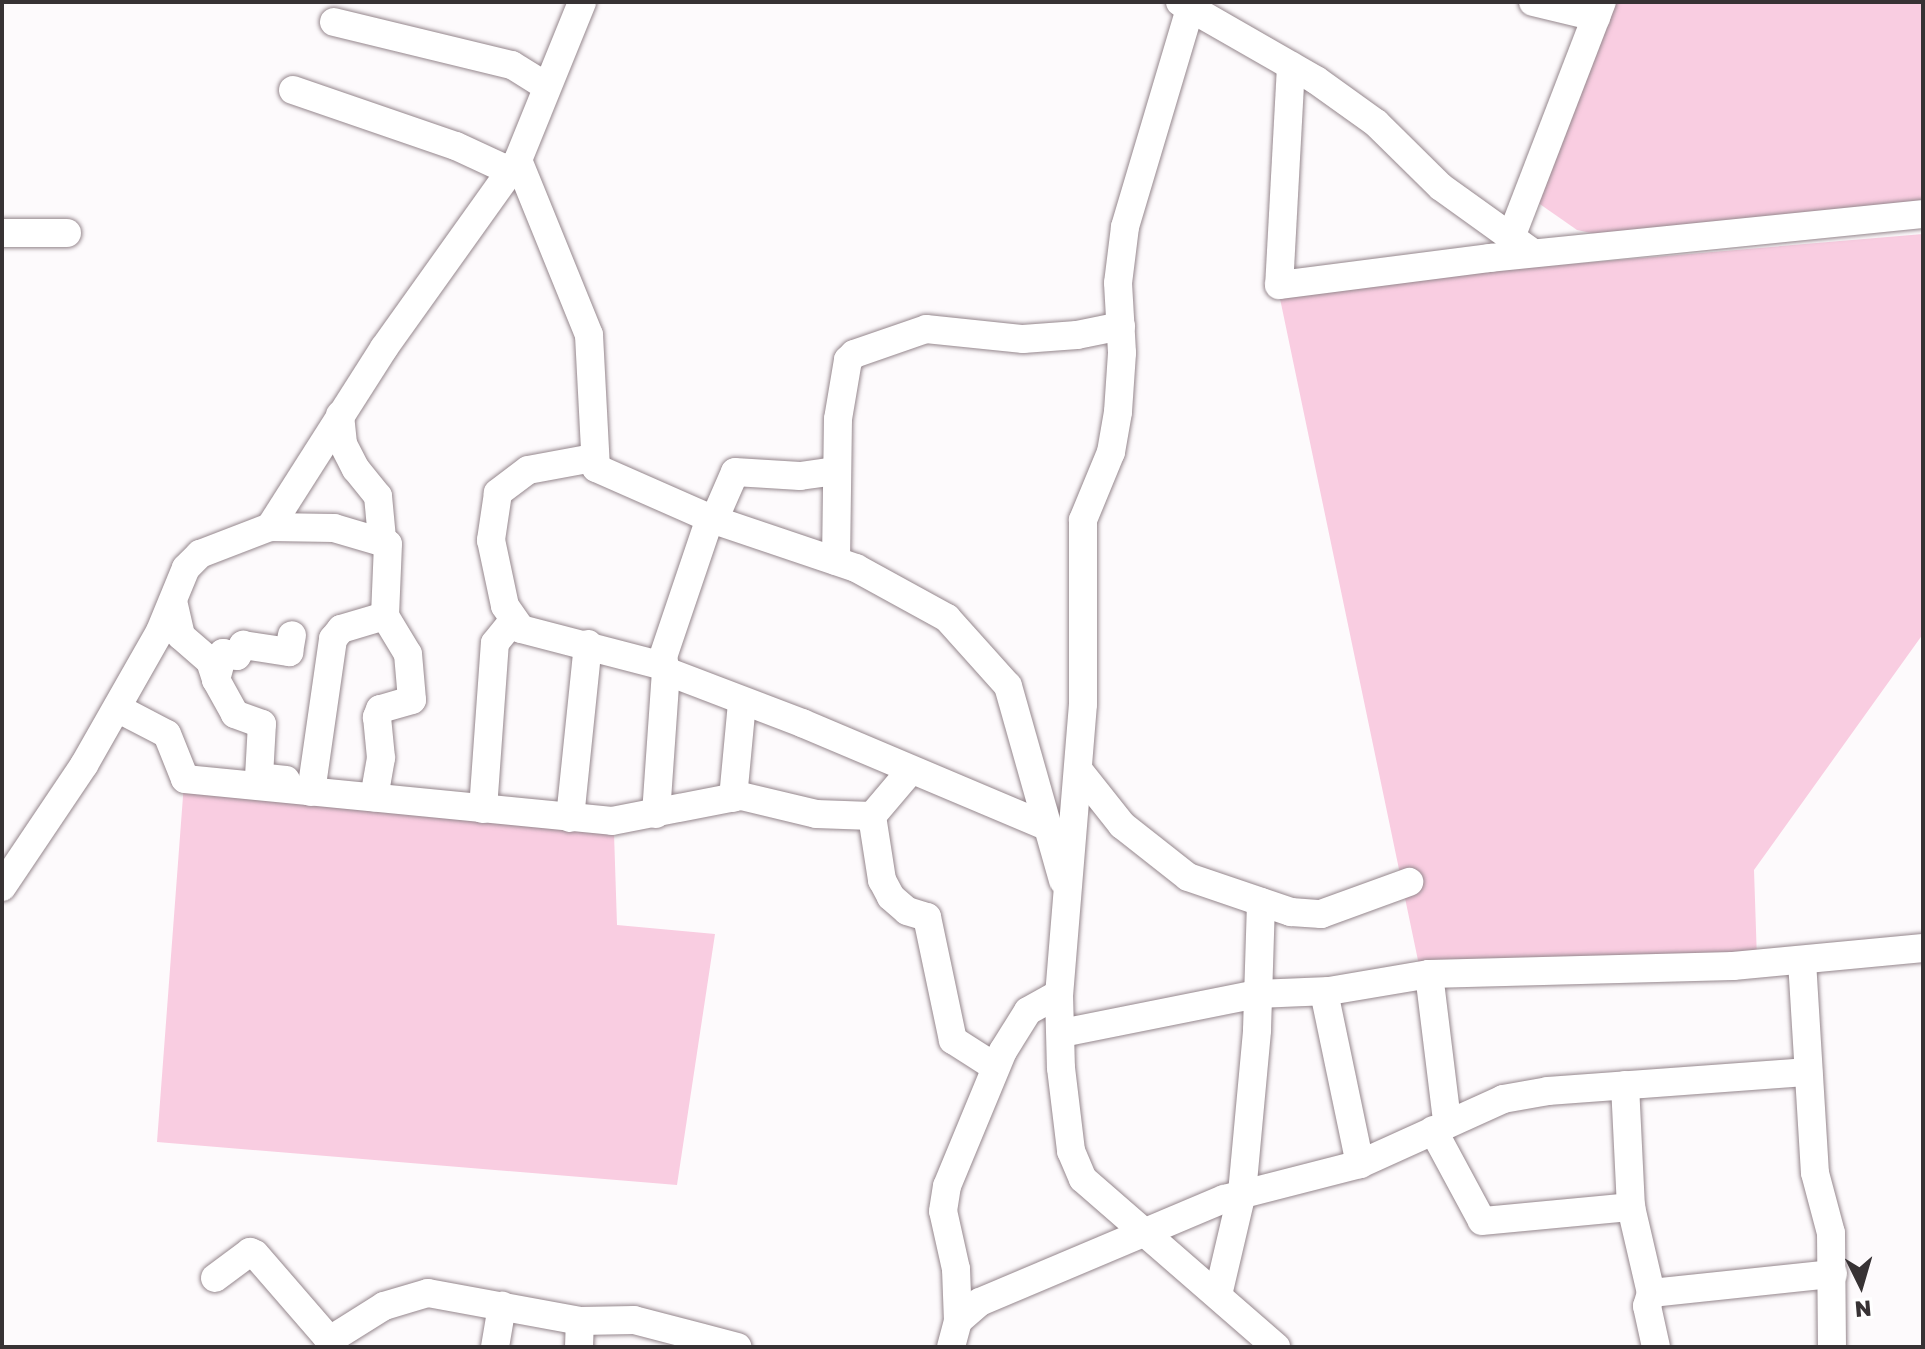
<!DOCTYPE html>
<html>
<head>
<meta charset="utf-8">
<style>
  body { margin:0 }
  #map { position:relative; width:1925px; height:1349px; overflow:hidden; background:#fdfafc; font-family:"Golos Text",sans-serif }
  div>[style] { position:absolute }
  .green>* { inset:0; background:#f9cde1 }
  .roads { filter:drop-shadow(0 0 2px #95878d) drop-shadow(0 0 2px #95878d) }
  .street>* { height:28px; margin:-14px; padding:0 14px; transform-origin:14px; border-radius:14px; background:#fff }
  span { translate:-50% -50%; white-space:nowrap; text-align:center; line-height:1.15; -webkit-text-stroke:6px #fff; paint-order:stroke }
  .frame { position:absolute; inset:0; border:4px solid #373234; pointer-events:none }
  .north { position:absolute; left:1821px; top:1245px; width:80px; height:80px; -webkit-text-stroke:6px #fff; paint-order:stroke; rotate:175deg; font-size:22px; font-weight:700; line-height:32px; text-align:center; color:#373234 }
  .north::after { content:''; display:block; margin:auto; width:28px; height:36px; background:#373234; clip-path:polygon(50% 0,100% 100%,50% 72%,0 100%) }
</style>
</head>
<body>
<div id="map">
  <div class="green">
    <div style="clip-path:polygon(1604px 2px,1923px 2px,1923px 207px,1615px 238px,1577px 230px,1534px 200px)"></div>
    <div style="clip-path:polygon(1923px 234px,1923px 634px,1754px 870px,1757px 960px,1420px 970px,1278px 289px)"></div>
    <div style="clip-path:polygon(184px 783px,614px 833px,617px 925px,715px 934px,677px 1185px,157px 1142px)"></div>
  </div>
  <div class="roads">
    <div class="street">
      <div style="left:1180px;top:2px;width:157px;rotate:29.8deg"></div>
      <div style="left:1316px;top:80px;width:74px;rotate:35.6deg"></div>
      <div style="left:1376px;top:123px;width:91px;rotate:44.6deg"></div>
      <div style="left:1441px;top:187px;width:113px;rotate:35.7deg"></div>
      <div style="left:1192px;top:2px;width:235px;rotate:106.6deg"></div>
      <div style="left:1125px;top:227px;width:56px;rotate:97.1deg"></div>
      <div style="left:1118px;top:283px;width:70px;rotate:86.7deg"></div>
      <div style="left:1122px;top:353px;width:59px;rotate:93.9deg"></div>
      <div style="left:1118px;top:412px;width:41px;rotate:99.9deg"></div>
      <div style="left:1111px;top:452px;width:74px;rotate:112.4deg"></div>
      <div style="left:1083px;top:520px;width:184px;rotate:90deg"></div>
      <div style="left:1083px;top:704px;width:291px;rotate:94.7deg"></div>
      <div style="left:1059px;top:994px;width:74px;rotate:88.5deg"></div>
      <div style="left:1061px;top:1068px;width:84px;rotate:83.1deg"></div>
      <div style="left:1071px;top:1151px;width:30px;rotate:67deg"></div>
      <div style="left:1083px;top:1179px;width:256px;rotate:41deg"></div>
      <div style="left:1533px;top:2px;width:65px;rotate:13.4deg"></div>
      <div style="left:334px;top:22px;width:183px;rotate:13.6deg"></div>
      <div style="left:512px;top:65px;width:40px;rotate:32deg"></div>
      <div style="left:1291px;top:66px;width:219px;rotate:93.1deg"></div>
      <div style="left:1279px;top:285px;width:213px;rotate:-7.3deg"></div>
      <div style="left:1490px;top:258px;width:435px;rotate:-5.8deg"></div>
      <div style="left:293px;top:90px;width:172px;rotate:19deg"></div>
      <div style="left:456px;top:146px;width:60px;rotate:24.8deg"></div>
      <div style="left:518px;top:160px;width:189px;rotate:67.9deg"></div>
      <div style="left:589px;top:335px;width:133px;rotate:87deg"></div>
      <div style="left:596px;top:468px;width:129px;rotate:23.8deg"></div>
      <div style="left:714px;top:520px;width:150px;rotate:18.7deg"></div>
      <div style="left:856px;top:568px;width:104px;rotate:28.8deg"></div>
      <div style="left:947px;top:618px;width:91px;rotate:48.1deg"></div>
      <div style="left:1008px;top:686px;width:202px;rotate:74.2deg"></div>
      <div style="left:2px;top:233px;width:65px"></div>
      <div style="left:1510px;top:240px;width:255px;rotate:-68.9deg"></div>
      <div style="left:340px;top:415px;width:29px;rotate:84deg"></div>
      <div style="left:343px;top:444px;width:28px;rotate:63deg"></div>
      <div style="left:356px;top:469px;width:35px;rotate:51deg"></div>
      <div style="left:378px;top:496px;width:42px;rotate:84.6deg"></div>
      <div style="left:593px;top:458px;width:66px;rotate:169.5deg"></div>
      <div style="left:528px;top:470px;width:38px;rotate:143deg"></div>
      <div style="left:498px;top:493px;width:48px;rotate:98.5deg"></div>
      <div style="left:491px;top:540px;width:67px;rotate:78deg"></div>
      <div style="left:505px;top:606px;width:28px;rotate:55deg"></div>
      <div style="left:521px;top:629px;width:147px;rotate:14.6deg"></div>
      <div style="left:710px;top:518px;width:147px;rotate:108.7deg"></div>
      <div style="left:663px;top:657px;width:14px;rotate:78deg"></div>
      <div style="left:666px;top:671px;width:146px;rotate:20.9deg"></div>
      <div style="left:802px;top:723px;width:263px;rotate:22.9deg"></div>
      <div style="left:714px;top:520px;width:52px;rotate:-66.4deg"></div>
      <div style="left:735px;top:472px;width:65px;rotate:3.5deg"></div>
      <div style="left:800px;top:476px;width:37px;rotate:-8deg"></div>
      <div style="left:270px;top:527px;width:64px;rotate:0.9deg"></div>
      <div style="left:334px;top:528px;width:56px;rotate:16.5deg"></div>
      <div style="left:388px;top:544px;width:72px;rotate:92.4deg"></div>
      <div style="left:385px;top:616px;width:44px;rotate:58.8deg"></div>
      <div style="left:408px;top:654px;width:46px;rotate:85deg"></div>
      <div style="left:412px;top:700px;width:33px;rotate:164deg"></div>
      <div style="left:380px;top:709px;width:9px;rotate:111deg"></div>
      <div style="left:377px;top:717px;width:41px;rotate:84.4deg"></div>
      <div style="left:381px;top:758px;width:40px;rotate:100deg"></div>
      <div style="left:836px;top:561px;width:142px;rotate:-89.2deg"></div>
      <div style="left:838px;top:419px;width:60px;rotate:-80.4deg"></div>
      <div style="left:848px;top:360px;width:8px;rotate:-45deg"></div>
      <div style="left:854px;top:354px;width:76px;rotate:-19.1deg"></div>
      <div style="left:926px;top:329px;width:98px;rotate:5.9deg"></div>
      <div style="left:1023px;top:339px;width:54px;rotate:-4.2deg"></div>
      <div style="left:1077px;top:335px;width:45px;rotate:-11.6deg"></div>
      <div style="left:173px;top:601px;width:36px;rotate:77deg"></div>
      <div style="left:181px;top:636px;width:38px;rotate:41deg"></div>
      <div style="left:210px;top:661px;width:20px;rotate:72deg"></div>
      <div style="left:117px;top:708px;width:56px;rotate:27.5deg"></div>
      <div style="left:167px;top:734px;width:48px;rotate:68.2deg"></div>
      <div style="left:185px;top:779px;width:429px;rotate:5.6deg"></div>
      <div style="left:612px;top:821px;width:131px;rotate:-11deg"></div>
      <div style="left:741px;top:796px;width:77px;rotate:13.5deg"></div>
      <div style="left:816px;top:814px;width:56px;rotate:2deg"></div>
      <div style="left:872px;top:816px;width:60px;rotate:-49.7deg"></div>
      <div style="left:1080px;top:772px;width:68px;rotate:51.6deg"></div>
      <div style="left:1122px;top:825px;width:84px;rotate:38.2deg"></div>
      <div style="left:1188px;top:877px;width:109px;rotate:18.8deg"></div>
      <div style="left:1291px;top:912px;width:30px;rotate:4deg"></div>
      <div style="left:1321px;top:914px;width:94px;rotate:-20deg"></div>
      <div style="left:286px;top:780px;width:27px;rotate:-174deg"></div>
      <div style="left:259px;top:777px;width:53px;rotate:-86.8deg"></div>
      <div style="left:262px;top:724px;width:29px;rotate:-160deg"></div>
      <div style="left:235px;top:714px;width:39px;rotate:-119deg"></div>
      <div style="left:216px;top:680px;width:28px;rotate:-75deg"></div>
      <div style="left:223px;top:653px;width:14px;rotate:12deg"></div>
      <div style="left:237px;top:656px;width:13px;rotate:-61deg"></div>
      <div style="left:243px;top:645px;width:47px;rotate:8.7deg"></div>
      <div style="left:289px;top:652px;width:17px;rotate:-80deg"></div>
      <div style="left:311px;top:792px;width:155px;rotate:-81.8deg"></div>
      <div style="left:333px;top:639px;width:13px;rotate:-51deg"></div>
      <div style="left:341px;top:629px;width:46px;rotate:-16.5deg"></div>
      <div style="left:733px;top:798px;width:96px;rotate:-84.6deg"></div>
      <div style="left:483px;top:809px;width:166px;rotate:-85.9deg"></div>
      <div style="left:495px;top:643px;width:27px;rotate:-51deg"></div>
      <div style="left:656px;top:814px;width:143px;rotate:-86deg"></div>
      <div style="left:872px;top:816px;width:65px;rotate:81.1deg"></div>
      <div style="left:882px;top:880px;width:19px;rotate:62deg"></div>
      <div style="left:891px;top:897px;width:21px;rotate:41deg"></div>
      <div style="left:907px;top:911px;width:21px;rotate:17deg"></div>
      <div style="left:927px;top:917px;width:126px;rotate:78.1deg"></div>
      <div style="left:953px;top:1040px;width:50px;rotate:32.7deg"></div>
      <div style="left:570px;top:818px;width:175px;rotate:-84.1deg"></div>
      <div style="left:2px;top:887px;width:147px;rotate:-56.1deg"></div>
      <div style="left:84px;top:765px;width:154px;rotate:-60.4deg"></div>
      <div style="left:160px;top:631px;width:68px;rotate:-67.6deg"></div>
      <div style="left:186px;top:568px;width:20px;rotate:-45deg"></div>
      <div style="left:200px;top:554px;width:75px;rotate:-21.1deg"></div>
      <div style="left:270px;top:527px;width:212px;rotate:-57.5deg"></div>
      <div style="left:384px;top:348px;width:231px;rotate:-54.5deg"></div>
      <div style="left:518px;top:160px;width:170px;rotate:-67.9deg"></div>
      <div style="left:1802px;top:961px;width:212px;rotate:86.5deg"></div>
      <div style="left:1815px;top:1173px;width:62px;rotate:75.1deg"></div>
      <div style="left:1831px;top:1233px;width:114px;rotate:89.5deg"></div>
      <div style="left:1429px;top:974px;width:148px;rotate:83deg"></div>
      <div style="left:1324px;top:992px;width:176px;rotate:78.2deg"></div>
      <div style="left:1062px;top:1033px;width:199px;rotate:-11.3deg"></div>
      <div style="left:1257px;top:994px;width:72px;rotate:-2.4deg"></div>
      <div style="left:1329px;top:991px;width:101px;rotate:-9.6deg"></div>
      <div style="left:1429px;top:974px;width:304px;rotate:-1.5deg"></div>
      <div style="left:1733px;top:966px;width:191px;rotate:-5.4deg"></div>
      <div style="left:1625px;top:1085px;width:122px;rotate:87.2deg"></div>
      <div style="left:1631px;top:1207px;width:88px;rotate:76.9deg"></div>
      <div style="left:1433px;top:1130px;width:103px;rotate:61.7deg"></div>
      <div style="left:1482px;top:1221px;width:150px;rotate:-5.4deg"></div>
      <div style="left:215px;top:1278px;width:44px;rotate:-36.6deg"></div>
      <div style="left:250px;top:1252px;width:5px;rotate:22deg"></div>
      <div style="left:255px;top:1254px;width:108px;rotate:49.1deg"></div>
      <div style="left:326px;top:1336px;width:7px;rotate:16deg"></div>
      <div style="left:333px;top:1338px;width:60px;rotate:-32.1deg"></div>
      <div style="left:384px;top:1306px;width:46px;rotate:-16.5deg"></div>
      <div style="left:428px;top:1293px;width:155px;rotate:10.4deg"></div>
      <div style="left:580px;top:1321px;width:54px;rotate:-1.1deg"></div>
      <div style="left:634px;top:1320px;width:107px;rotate:14.6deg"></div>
      <div style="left:1218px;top:1295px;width:105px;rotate:-76.8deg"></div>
      <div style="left:1242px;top:1193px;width:164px;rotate:-84.7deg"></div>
      <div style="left:1257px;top:1030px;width:128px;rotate:-88.2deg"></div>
      <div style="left:958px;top:1321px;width:52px;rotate:-92.2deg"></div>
      <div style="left:956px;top:1269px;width:59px;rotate:-102.6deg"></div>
      <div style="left:943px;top:1211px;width:25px;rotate:-81deg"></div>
      <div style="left:947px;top:1186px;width:146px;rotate:-67.5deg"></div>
      <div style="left:1003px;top:1051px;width:47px;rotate:-58deg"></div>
      <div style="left:1028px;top:1011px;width:35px;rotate:-29deg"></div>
      <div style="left:495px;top:1347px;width:42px;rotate:-80.3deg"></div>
      <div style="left:579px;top:1347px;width:26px;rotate:-88deg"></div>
      <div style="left:951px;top:1347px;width:27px;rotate:-75deg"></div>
      <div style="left:958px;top:1321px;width:29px;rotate:-41deg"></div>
      <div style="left:980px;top:1302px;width:265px;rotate:-22.9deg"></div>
      <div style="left:1224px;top:1199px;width:140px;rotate:-14.4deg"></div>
      <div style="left:1360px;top:1164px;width:157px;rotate:-24.4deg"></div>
      <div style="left:1503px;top:1099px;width:46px;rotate:-10.1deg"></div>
      <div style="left:1548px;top:1091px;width:261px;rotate:-4.2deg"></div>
      <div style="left:1656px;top:1347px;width:42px;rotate:-102.4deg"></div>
      <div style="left:1647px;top:1306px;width:14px;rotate:-73deg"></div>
      <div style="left:1651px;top:1293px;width:183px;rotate:-6deg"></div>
    </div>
  </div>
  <div class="frame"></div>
  <div class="north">N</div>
</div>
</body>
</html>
